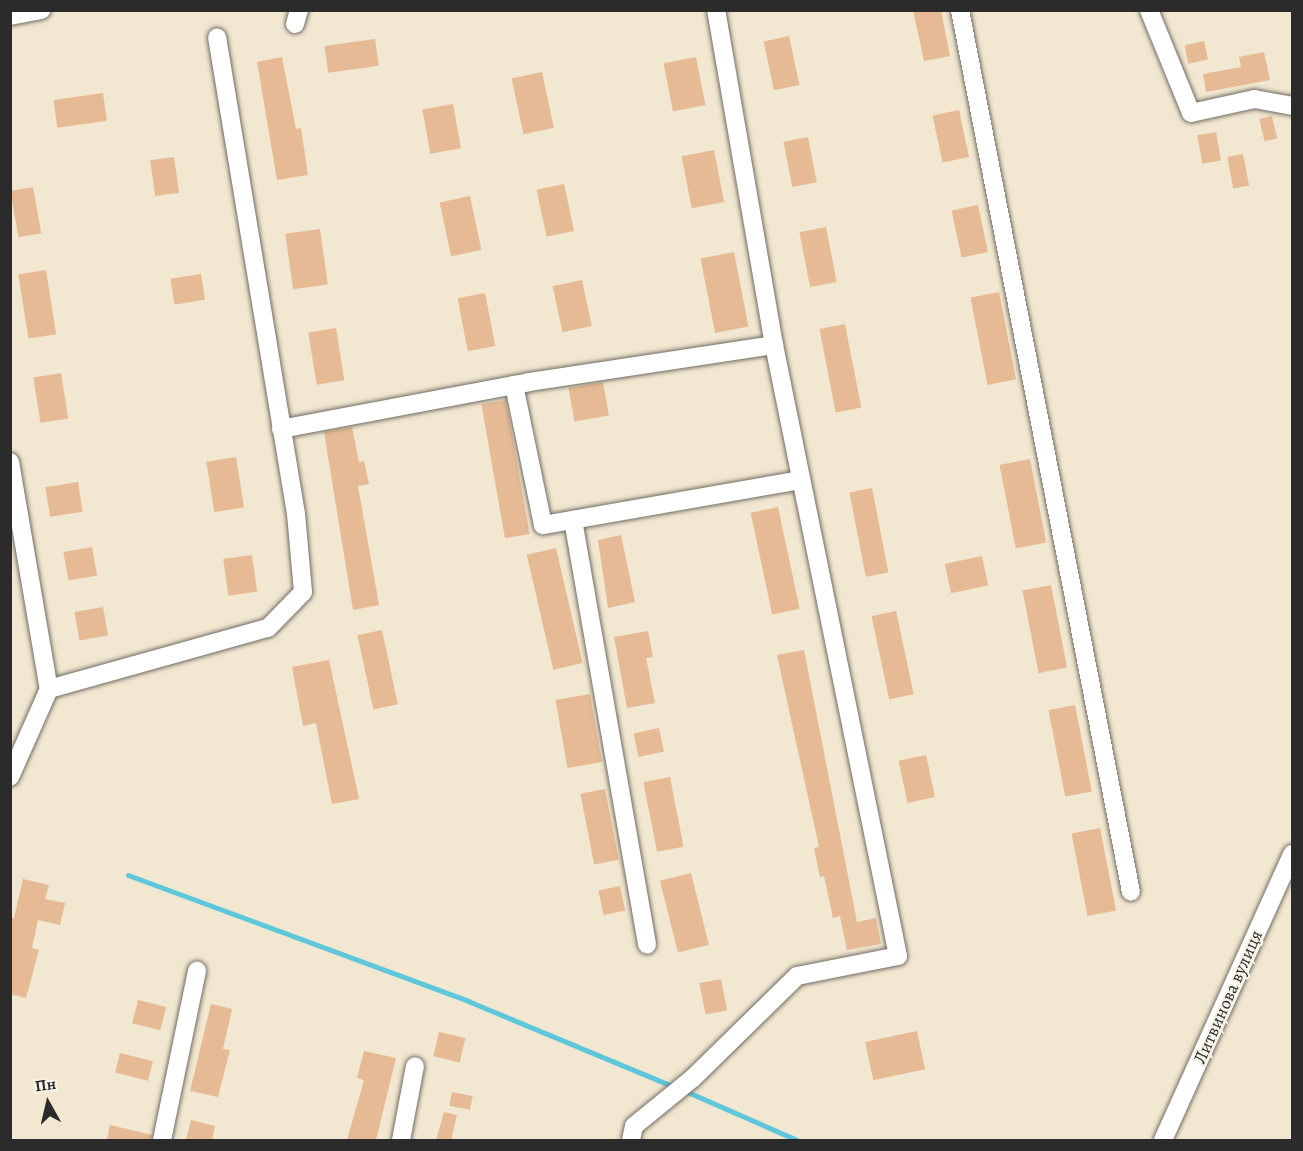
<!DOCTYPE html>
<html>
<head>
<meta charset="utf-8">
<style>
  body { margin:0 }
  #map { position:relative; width:1303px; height:1151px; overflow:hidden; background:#f2e7d0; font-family:Alegreya,serif }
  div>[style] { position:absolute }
  .stream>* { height:5px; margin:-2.5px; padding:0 2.5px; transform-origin:2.5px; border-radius:2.5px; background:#5fc7db }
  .building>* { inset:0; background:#e5ba94; transform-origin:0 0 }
  .roads { filter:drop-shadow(0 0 2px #716d65) drop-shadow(0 0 2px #716d65) }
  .minor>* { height:18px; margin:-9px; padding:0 9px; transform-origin:9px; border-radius:9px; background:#fff }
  span { translate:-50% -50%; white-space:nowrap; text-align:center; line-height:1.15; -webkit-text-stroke:4.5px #f7f3e8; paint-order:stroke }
  .street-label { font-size:18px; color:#2b2b2b }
  .frame { position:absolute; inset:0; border:12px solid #2b2b2b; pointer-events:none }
  .north { position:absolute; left:18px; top:1073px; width:60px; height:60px; -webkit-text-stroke:4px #f7f3e8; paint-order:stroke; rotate:352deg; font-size:16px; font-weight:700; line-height:24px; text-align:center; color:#2b2b2b }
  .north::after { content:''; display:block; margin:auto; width:21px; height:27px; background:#2b2b2b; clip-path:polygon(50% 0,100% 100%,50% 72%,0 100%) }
</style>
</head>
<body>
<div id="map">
  <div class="stream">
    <div style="left:128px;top:875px;width:363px;rotate:20.3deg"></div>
    <div style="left:468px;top:1001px;width:224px;rotate:22.6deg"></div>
    <div style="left:683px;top:1090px;width:124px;rotate:23.7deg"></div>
  </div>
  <div class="building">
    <div style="clip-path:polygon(913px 10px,941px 10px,950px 56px,924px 61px)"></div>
    <div style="left:789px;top:36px;width:50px;height:26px;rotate:78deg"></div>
    <div style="left:375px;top:39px;width:27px;height:51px;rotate:82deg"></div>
    <div style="left:1204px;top:41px;width:19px;height:20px;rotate:78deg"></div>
    <div style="clip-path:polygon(1264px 52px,1270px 80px,1206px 92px,1203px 74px,1241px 67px,1239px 57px)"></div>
    <div style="clip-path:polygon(282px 57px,296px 129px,301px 128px,308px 175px,277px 180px,257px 62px)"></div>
    <div style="left:696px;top:57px;width:49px;height:33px;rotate:79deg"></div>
    <div style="left:542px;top:72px;width:57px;height:31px;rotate:78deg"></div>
    <div style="left:103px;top:93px;width:28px;height:50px;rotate:82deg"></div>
    <div style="left:453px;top:104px;width:45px;height:31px;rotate:80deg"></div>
    <div style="left:959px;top:110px;width:48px;height:27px;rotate:78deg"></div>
    <div style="left:1272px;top:116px;width:23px;height:13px;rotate:77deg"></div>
    <div style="left:1216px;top:132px;width:29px;height:19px;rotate:80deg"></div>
    <div style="left:808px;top:137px;width:46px;height:25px;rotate:79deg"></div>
    <div style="left:714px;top:150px;width:53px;height:33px;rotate:79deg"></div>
    <div style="left:1243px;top:154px;width:32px;height:16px;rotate:79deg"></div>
    <div style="left:174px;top:157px;width:36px;height:24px;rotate:82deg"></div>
    <div style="left:564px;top:184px;width:48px;height:28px;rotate:78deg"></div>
    <div style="left:33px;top:187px;width:47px;height:23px;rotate:80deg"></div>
    <div style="left:470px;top:196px;width:55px;height:31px;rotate:78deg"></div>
    <div style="left:978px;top:205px;width:48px;height:27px;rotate:78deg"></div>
    <div style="left:826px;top:227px;width:56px;height:27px;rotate:79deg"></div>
    <div style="left:320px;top:229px;width:56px;height:35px;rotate:82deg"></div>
    <div style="left:734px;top:252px;width:76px;height:34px;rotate:79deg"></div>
    <div style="left:46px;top:270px;width:65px;height:28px;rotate:81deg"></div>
    <div style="left:201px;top:274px;width:26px;height:31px;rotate:81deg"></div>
    <div style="left:582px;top:280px;width:47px;height:30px;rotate:78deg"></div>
    <div style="left:999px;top:292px;width:89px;height:29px;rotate:79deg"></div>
    <div style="left:485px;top:293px;width:54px;height:28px;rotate:79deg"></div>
    <div style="left:845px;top:324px;width:85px;height:26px;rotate:79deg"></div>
    <div style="left:336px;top:328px;width:53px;height:28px;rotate:81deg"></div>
    <div style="left:61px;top:373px;width:46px;height:28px;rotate:81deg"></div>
    <div style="left:603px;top:382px;width:34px;height:35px;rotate:80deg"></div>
    <div style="left:506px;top:400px;width:136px;height:25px;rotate:80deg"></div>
    <div style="clip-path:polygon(352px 427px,359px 462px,364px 461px,369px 484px,358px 486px,379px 605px,353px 610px,324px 432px)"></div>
    <div style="left:236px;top:457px;width:51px;height:30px;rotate:81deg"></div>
    <div style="left:1030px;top:459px;width:85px;height:31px;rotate:79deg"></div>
    <div style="left:78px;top:482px;width:30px;height:33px;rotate:81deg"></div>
    <div style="left:872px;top:488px;width:86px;height:23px;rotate:79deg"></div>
    <div style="left:778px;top:507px;width:104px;height:28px;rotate:78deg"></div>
    <div style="clip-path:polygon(621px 535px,635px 602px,608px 608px,598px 540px)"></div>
    <div style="left:92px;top:547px;width:29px;height:29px;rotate:80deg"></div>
    <div style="left:556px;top:548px;width:118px;height:30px;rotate:77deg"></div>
    <div style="left:252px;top:555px;width:37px;height:29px;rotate:82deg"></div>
    <div style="left:982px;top:556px;width:30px;height:38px;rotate:78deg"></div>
    <div style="left:1051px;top:585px;width:84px;height:29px;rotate:79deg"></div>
    <div style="left:103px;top:607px;width:29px;height:29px;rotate:80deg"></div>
    <div style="left:896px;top:611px;width:85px;height:25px;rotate:78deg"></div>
    <div style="left:382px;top:630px;width:76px;height:25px;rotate:78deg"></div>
    <div style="clip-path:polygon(648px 631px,653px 657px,646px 658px,655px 703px,627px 708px,614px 637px)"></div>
    <div style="clip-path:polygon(804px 650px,857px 922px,876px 918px,881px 944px,847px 950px,840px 916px,833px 918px,824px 876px,820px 877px,814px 848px,819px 847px,777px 655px)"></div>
    <div style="clip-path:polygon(329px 660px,359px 799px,332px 804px,316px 723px,303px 726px,292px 667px)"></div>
    <div style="left:590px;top:694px;width:69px;height:35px;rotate:80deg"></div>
    <div style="left:1075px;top:705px;width:88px;height:27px;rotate:79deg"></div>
    <div style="left:659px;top:728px;width:24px;height:26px;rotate:78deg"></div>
    <div style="left:926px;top:755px;width:43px;height:28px;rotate:78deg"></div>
    <div style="left:670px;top:777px;width:71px;height:27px;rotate:79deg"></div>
    <div style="left:605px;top:789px;width:72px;height:25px;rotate:79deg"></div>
    <div style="left:1100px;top:828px;width:84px;height:29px;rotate:79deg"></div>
    <div style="left:691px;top:873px;width:74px;height:32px;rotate:76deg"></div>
    <div style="clip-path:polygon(23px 879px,49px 885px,45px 899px,65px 903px,60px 925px,38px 920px,32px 948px,39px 950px,26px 998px,10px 994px,10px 918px,14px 918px)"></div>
    <div style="left:620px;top:886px;width:25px;height:22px;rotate:78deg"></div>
    <div style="left:721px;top:979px;width:32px;height:22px;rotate:79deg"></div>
    <div style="left:138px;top:1000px;width:29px;height:24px;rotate:14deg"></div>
    <div style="clip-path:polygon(211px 1004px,232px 1009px,223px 1049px,230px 1050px,218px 1097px,190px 1091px)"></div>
    <div style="left:917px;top:1031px;width:39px;height:53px;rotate:78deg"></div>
    <div style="left:439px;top:1032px;width:27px;height:25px;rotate:13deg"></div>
    <div style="clip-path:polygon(364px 1051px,396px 1058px,376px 1140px,347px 1140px,364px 1080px,357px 1078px)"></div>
    <div style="left:120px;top:1053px;width:34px;height:20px;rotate:14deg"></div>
    <div style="left:452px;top:1092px;width:21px;height:14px;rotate:11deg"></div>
    <div style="clip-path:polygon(444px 1112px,457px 1115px,451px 1140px,436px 1140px)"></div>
    <div style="clip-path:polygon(191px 1120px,215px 1126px,212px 1140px,186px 1140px)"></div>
    <div style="clip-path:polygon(110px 1125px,152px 1135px,151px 1140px,107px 1140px)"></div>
  </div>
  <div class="roads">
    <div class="minor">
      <div style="left:960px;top:10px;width:898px;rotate:79.03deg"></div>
      <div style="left:1149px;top:10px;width:111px;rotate:67.8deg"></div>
      <div style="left:1191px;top:113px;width:65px;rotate:-12.5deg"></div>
      <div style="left:1254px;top:99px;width:39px;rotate:10deg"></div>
      <div style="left:10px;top:16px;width:32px;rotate:-11deg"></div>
      <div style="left:295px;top:24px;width:15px;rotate:-74deg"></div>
      <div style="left:514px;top:385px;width:143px;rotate:78.3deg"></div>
      <div style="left:543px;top:525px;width:262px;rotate:-9.9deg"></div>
      <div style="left:281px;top:429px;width:252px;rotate:-10.7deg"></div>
      <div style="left:529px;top:382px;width:248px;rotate:-8.6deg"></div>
      <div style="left:10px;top:462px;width:230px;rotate:80.3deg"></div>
      <div style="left:49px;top:689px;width:96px;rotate:113.9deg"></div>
      <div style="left:573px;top:520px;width:431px;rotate:80.1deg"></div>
      <div style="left:49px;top:689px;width:227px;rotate:-15.6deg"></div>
      <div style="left:268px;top:628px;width:50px;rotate:-45.8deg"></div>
      <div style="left:303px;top:592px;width:78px;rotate:-95.1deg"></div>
      <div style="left:296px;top:514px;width:483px;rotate:-99.4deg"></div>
      <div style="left:162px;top:1140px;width:173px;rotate:-78.3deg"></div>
      <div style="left:401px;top:1140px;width:75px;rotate:-79.3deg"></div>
      <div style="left:631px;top:1140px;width:14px;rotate:-78deg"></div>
      <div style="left:634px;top:1126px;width:76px;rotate:-39.1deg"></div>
      <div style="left:693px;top:1078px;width:146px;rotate:-44.4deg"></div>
      <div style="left:797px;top:976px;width:103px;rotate:-11.2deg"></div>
      <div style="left:898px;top:956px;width:623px;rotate:-101.47deg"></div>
      <div style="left:774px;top:345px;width:340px;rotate:-99.8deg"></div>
      <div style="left:1163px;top:1140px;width:314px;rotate:-65.7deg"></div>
    </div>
  </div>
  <div class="street-label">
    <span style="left:1228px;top:997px;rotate:-66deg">Литвинова вулиця</span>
  </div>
  <div class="frame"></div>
  <div class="north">Пн</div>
</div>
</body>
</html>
